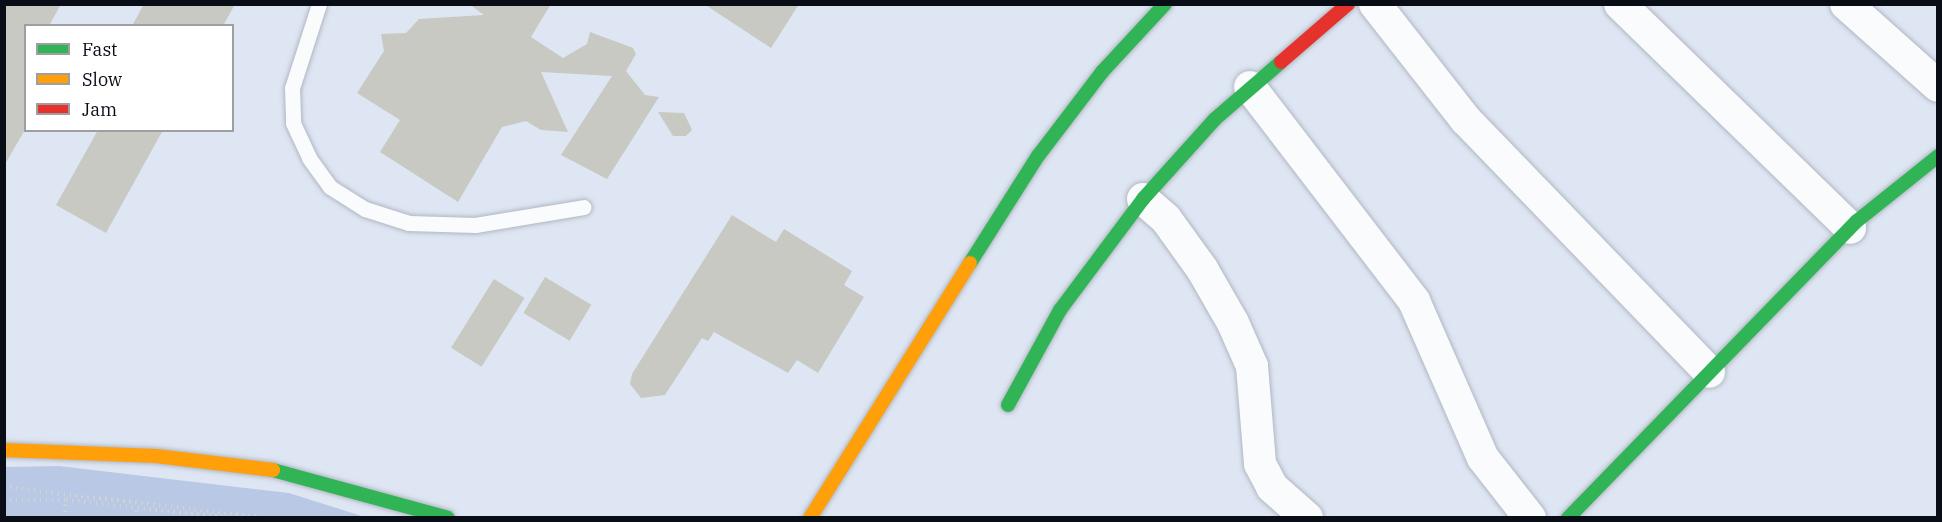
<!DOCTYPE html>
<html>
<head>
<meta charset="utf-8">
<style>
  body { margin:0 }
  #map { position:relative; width:1942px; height:522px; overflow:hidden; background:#dee6f3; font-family:"IBM Plex Serif",serif }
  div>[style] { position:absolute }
  .green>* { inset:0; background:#b9c9e5 }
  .building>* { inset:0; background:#c7c9c2; transform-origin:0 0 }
  .path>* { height:4px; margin-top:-2px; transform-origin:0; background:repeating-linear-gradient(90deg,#d0d2d6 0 1.5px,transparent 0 6px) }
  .roads { filter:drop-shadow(0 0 2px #b1b7c2) drop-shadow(0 0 2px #b1b7c2) }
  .lane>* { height:15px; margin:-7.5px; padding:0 7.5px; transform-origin:7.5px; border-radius:7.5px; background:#fafbfd }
  .street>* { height:32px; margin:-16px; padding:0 16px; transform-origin:16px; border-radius:16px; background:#fafbfd }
  .fast>* { height:14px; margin:-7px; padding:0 7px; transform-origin:7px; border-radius:7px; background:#30b455 }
  .slow>* { height:14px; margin:-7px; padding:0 7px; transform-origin:7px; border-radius:7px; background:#ff9f0a }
  .jam>* { height:14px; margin:-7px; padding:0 7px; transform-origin:7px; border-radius:7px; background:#e5322d }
  span { translate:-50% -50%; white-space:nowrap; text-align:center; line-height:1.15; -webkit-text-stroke:4.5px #fff; paint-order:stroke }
  .frame { position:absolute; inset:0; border:6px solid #090e16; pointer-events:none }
  .legend { position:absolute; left:24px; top:24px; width:210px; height:108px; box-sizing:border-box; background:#fff; border:2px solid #9d9fa2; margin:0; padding:8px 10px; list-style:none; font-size:18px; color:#090e16 }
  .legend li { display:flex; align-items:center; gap:12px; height:30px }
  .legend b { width:30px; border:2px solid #9d9fa2 }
</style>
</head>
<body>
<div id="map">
  <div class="green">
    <div style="clip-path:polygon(59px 466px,289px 493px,365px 517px,5px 517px,4px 467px)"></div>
  </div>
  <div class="building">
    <div style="clip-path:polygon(4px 4px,61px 4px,49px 26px,26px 26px,26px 128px,4px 166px)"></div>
    <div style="clip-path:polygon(144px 4px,235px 4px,223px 26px,132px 26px)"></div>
    <div style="clip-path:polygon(469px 4px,551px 4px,531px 37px,563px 58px,587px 44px,590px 32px,633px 48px,636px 54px,626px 71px,645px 95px,659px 97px,607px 179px,561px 155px,612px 76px,541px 72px,568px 132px,541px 130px,526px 121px,502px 127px,458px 202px,380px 152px,400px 120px,357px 93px,384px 51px,381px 34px,406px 33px,419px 19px,484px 15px)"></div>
    <div style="clip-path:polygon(704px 4px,799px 4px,771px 48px)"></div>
    <div style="clip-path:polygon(658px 112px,684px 113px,692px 130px,686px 136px,673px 136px)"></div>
    <div style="clip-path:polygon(98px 130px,163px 130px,106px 233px,56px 205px)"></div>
    <div style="clip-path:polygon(732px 215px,776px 242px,784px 229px,852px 271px,844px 285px,864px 297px,818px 373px,797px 360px,788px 373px,714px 332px,708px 341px,702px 338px,665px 395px,641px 398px,630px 384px,632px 374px)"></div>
    <div style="left:545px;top:277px;width:54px;height:42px;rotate:31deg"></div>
    <div style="left:494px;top:279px;width:36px;height:81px;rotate:32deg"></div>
  </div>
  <div class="path">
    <div style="left:4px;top:487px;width:265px;rotate:6.7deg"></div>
    <div style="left:4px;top:500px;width:62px"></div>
    <div style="left:66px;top:500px;width:170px;rotate:6.1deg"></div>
    <div style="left:65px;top:518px;width:18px;rotate:-87deg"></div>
    <div style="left:136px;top:518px;width:11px;rotate:-85deg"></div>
  </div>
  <div class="roads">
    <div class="lane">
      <div style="left:319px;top:4px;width:88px;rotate:107.8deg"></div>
      <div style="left:292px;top:88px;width:35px;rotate:88deg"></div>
      <div style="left:293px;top:123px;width:38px;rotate:65deg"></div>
      <div style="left:309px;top:158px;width:36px;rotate:54deg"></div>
      <div style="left:330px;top:187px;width:41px;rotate:32.2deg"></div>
      <div style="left:365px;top:209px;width:46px;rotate:17.7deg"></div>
      <div style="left:409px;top:223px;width:66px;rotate:1.7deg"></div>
      <div style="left:475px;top:225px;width:110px;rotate:-9.4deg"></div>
    </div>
    <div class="street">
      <div style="left:1375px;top:4px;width:147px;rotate:51.9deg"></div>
      <div style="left:1466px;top:120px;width:350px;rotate:46deg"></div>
      <div style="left:1620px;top:4px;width:321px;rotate:44.2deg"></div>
      <div style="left:1846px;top:4px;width:123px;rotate:41.7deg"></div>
      <div style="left:1250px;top:87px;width:270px;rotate:52.5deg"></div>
      <div style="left:1414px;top:301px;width:171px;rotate:66.3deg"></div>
      <div style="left:1483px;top:458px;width:76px;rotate:51.9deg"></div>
      <div style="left:1143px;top:199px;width:30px;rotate:41deg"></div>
      <div style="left:1166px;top:219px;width:62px;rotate:54.2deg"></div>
      <div style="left:1202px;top:269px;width:62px;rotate:60.1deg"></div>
      <div style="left:1233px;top:323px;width:47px;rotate:66.2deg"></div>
      <div style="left:1252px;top:366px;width:98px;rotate:85.3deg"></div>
      <div style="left:1260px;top:464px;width:26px;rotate:62deg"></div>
      <div style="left:1272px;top:487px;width:47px;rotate:41.5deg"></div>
    </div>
    <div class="fast">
      <div style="left:970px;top:263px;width:127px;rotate:-57.6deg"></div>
      <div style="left:1038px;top:156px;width:106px;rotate:-52.7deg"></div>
      <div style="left:1102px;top:72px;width:93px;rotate:-47.2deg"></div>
      <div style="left:1008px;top:405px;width:108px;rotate:-61.3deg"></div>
      <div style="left:1060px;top:310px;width:139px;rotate:-53.2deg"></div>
      <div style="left:1143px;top:199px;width:108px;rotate:-48deg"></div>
      <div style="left:1215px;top:119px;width:87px;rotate:-40.8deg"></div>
      <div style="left:273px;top:470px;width:181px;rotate:15.3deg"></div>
      <div style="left:1568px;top:518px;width:414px;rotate:-45.8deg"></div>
      <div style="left:1857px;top:221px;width:104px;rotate:-38.7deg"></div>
    </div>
    <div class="slow">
      <div style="left:4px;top:450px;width:152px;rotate:2.3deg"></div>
      <div style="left:156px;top:456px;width:118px;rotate:6.8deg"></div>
      <div style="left:810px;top:518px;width:301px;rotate:-57.9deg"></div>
    </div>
    <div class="jam">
      <div style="left:1281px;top:62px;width:89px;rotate:-40.9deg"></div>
    </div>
  </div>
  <div class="frame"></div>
  <ul class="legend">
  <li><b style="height:8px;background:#30b455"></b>Fast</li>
  <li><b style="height:8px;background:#ff9f0a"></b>Slow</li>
  <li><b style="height:8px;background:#e5322d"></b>Jam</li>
  </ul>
</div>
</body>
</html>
